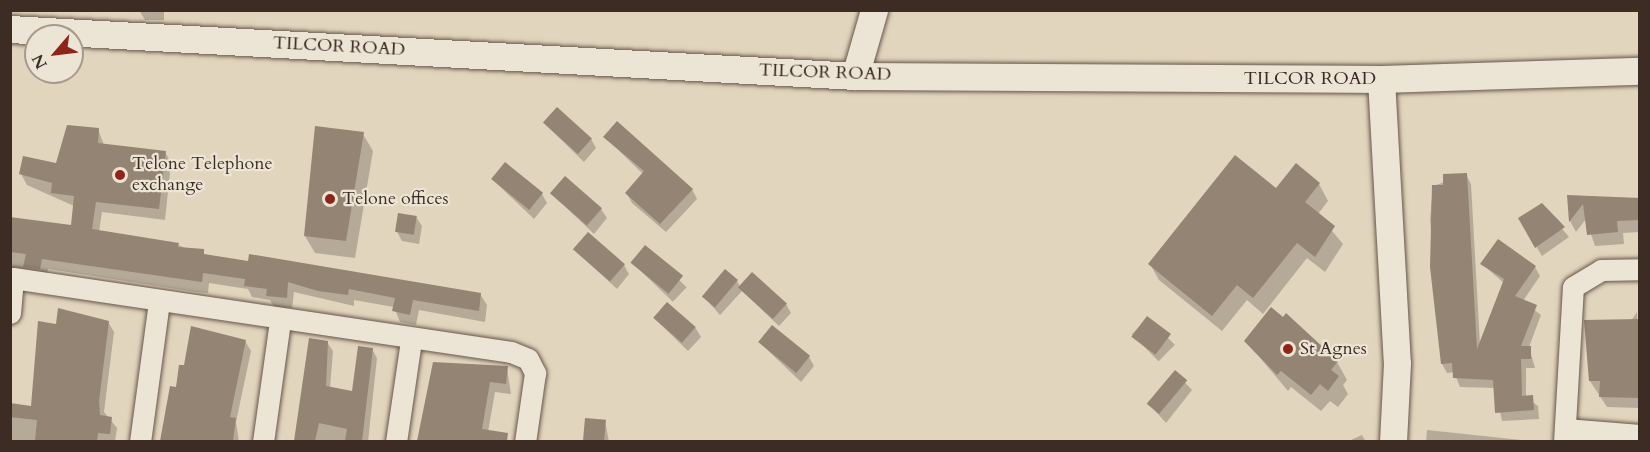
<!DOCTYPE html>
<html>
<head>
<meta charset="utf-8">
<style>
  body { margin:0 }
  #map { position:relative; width:1650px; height:452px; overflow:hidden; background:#e2d5bd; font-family:Cardo,serif }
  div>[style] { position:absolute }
  .shadow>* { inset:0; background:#0003; transform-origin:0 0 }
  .building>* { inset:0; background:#938473; transform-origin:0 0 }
  .roads { filter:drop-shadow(0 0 2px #66564a) drop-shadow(0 0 2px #66564a) }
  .minor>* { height:21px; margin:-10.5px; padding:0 10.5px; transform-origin:10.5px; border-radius:10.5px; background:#ece4d4 }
  .tertiary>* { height:27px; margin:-13.5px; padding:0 13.5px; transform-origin:13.5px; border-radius:13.5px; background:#ece4d4 }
  .dots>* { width:16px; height:16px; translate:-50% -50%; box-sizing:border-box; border:3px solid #ece4d4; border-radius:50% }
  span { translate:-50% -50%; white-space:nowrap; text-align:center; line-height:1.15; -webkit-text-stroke:4.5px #ece4d4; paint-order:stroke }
  .street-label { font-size:18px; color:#3d2c23 }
  .poi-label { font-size:18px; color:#3d2c23 }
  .left { translate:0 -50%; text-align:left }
  .frame { position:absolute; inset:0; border:12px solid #3d2c23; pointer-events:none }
  .north { position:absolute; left:24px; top:24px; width:60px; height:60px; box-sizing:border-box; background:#ece4d4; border:2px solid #a69a8d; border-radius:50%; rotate:242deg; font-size:16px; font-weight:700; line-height:24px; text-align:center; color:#3d2c23 }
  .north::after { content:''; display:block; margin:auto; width:21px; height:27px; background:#8f2418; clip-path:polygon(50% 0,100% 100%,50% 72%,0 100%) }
</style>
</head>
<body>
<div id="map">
  <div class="shadow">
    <div style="clip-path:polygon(139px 10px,164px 10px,164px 20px,145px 20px)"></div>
    <div style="clip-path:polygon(545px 124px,591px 139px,596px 148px,584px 162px)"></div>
    <div style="clip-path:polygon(98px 129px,104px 145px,165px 152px,171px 163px,165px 220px,102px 212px,99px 232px,178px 245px,206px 256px,480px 294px,487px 305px,485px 322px,419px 310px,416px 325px,400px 322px,394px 307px,354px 300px,354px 306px,294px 292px,292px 308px,274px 307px,270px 300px,252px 297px,248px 289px,209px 283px,208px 293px,196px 292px,48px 269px,46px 280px,10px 279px,10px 218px,72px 226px,74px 206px,27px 185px,21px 174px,57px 165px)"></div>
    <div style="clip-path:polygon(363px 134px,373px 151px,355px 258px,315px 253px,305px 236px)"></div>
    <div style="clip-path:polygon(605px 137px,692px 189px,697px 199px,666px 232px,632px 203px,627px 194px,643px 174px)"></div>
    <div style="clip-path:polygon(1466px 175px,1471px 184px,1480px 344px,1504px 283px,1482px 264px,1535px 267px,1540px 276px,1523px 301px,1541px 315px,1529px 347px,1535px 368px,1526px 368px,1526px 397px,1538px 406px,1539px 419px,1502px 421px,1495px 388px,1460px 387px,1454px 372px,1447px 373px,1442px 364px,1430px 219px,1433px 186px)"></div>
    <div style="clip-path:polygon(492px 179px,542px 194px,547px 203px,534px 219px)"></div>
    <div style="clip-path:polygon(1319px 184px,1328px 201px,1318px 214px,1343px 244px,1325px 272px,1307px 258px,1263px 314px,1247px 300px,1222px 331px,1159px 280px,1150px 264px,1276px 191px)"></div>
    <div style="clip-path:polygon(552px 194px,601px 209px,607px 218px,594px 234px)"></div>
    <div style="clip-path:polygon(1569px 197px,1640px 199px,1640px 232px,1623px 233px,1624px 244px,1595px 246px,1586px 219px,1576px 232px,1570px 221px)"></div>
    <div style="clip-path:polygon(1542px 205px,1569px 237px,1542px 256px,1520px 219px)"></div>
    <div style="clip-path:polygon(416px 217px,422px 226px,419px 244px,402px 241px,397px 232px)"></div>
    <div style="left:645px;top:247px;width:58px;height:20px;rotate:44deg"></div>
    <div style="clip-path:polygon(575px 250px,624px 265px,629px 274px,617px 289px)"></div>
    <div style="clip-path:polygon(737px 281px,741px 288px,786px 304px,791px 313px,779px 326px,742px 291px,720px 315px,703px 296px)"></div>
    <div style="clip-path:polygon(1637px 312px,1640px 408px,1607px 407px,1590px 381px)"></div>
    <div style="clip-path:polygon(1286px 315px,1337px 362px,1347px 380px,1343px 385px,1348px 394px,1338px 407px,1330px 401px,1321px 411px,1291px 387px,1288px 391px,1246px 341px)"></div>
    <div style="left:1148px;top:318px;width:38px;height:23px;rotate:45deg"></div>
    <div style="clip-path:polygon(655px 319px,695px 327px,701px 337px,688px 351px)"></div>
    <div style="clip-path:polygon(108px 322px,114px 332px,104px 412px,117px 428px,115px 442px,10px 442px,10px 408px,33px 407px,57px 325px)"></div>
    <div style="clip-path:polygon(310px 340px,327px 342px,333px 351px,330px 388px,353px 393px,372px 349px,377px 358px,368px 442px,295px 442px)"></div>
    <div style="clip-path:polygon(245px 341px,251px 351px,236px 422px,239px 442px,163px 442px,166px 407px,186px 367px)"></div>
    <div style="clip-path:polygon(759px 342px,809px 357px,814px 366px,801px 382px)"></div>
    <div style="clip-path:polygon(434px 364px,507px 368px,511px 394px,495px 392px,488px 432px,498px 433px,503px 442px,419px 442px)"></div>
    <div style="clip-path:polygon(1175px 372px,1192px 390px,1166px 423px,1150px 405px)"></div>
    <div style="clip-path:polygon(587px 419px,605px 421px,609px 442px,585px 442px)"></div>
    <div style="clip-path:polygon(1427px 430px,1530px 441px,1530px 442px,1426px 442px)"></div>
    <div style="clip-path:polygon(1362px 435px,1366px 442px,1352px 442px,1351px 440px)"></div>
  </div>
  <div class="building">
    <div style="left:557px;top:107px;width:47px;height:21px;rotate:42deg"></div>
    <div style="clip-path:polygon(617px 121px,693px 189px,660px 224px,625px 193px,644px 171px,603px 137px)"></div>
    <div style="clip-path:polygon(67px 125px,99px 128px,98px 143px,166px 151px,159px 209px,96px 202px,92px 229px,179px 243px,178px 247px,204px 249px,204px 254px,248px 261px,249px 254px,481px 293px,479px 311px,413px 300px,410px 315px,392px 311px,395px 298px,349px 289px,348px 295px,318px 291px,288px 282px,287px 298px,266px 296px,267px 289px,244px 286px,245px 279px,203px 273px,202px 282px,42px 259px,40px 269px,23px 267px,26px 254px,10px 252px,10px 217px,71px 225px,74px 196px,51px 193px,52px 183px,19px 174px,23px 156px,56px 163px)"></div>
    <div style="clip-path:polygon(315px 126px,364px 132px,346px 241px,304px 236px)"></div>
    <div style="clip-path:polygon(1235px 155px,1276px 188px,1296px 163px,1320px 183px,1305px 202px,1335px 226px,1315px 257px,1297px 243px,1253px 298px,1237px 285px,1212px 316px,1148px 264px)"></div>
    <div style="left:505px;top:162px;width:49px;height:22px;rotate:39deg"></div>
    <div style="clip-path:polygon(1467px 173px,1477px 349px,1504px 279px,1480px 264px,1498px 239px,1536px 266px,1515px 296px,1537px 305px,1521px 346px,1531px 346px,1531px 359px,1521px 359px,1522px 396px,1533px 395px,1534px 410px,1495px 413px,1493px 380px,1453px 378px,1452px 363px,1441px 364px,1430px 267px,1432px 185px,1443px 185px,1443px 174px)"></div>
    <div style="left:565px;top:176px;width:49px;height:23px;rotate:41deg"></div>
    <div style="clip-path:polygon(1567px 195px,1640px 198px,1640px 220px,1617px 221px,1618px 232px,1587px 235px,1583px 204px,1569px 222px)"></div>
    <div style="clip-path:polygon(1542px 203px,1565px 227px,1535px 248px,1518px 218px)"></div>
    <div style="left:398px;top:213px;width:19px;height:19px;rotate:9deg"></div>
    <div style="left:588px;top:232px;width:49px;height:23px;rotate:41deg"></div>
    <div style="left:645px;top:245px;width:49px;height:23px;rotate:39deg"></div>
    <div style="left:725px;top:269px;width:17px;height:36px;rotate:40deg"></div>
    <div style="left:752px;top:272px;width:47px;height:21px;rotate:42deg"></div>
    <div style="left:667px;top:302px;width:38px;height:21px;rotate:41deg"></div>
    <div style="clip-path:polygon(1271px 307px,1283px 317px,1286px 313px,1338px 361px,1331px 370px,1339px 376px,1328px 391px,1320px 384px,1311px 395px,1281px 371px,1277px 375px,1244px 341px)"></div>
    <div style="clip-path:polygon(58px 308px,109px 321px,99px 401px,100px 415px,112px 417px,110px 434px,98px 433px,97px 441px,35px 441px,37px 420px,10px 417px,10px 403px,31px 406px,38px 321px,56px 324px)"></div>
    <div style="left:1147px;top:316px;width:30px;height:26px;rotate:37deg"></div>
    <div style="clip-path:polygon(1640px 319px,1640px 398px,1599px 397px,1600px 381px,1589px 381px,1584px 320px)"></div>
    <div style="left:772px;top:325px;width:49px;height:22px;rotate:39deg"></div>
    <div style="clip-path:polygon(191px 326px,246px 340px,230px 417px,236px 418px,233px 441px,160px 441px,170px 386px,176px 387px,179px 365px,184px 365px)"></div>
    <div style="clip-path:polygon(309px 338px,328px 341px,326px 386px,352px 391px,358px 346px,373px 348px,362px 441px,345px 441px,347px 429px,319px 423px,315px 441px,294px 441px)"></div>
    <div style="clip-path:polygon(433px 362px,508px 366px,506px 384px,490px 382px,482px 429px,508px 433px,507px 441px,417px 441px)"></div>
    <div style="left:1175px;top:370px;width:16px;height:44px;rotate:40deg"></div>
    <div style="left:585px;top:418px;width:21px;height:23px;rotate:5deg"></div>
  </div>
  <div class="roads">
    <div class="minor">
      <div style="left:10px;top:313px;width:35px;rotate:-85deg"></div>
      <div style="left:13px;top:278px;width:503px;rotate:8.45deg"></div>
      <div style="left:511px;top:352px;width:18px;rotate:22deg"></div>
      <div style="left:528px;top:359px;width:16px;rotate:63deg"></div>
      <div style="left:535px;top:373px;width:70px;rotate:98.2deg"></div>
      <div style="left:1565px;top:429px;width:75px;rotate:4.6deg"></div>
      <div style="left:140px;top:442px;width:142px;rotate:-82.3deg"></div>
      <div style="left:263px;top:442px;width:122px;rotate:-82deg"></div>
      <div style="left:396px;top:442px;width:103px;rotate:-81.6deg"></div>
      <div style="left:1564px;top:442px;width:155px;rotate:-86.7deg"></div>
      <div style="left:1573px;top:287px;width:33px;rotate:-31deg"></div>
      <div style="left:1601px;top:270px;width:39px;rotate:-1deg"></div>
    </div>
    <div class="tertiary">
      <div style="left:10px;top:29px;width:846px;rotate:3.18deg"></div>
      <div style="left:855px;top:76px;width:526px;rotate:0.33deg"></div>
      <div style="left:1381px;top:79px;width:259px;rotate:-1.8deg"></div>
      <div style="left:855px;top:76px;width:69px;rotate:-73.9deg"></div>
      <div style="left:1381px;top:79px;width:284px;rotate:86.8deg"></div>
      <div style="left:1397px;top:363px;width:79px;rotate:92.9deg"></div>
    </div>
  </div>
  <div class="dots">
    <div style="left:120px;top:175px;background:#8f2418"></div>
    <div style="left:330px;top:199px;background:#8f2418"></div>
    <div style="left:1288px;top:349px;background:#8f2418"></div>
  </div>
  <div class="street-label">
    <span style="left:339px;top:47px;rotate:3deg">TILCOR ROAD</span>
    <span style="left:825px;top:73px;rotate:2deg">TILCOR ROAD</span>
    <span style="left:1310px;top:79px">TILCOR ROAD</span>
  </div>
  <div class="poi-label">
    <span class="left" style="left:132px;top:175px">Telone Telephone<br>exchange</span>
    <span class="left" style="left:342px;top:199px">Telone offices</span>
    <span class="left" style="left:1300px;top:349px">St Agnes</span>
  </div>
  <div class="frame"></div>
  <div class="north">N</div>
</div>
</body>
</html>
